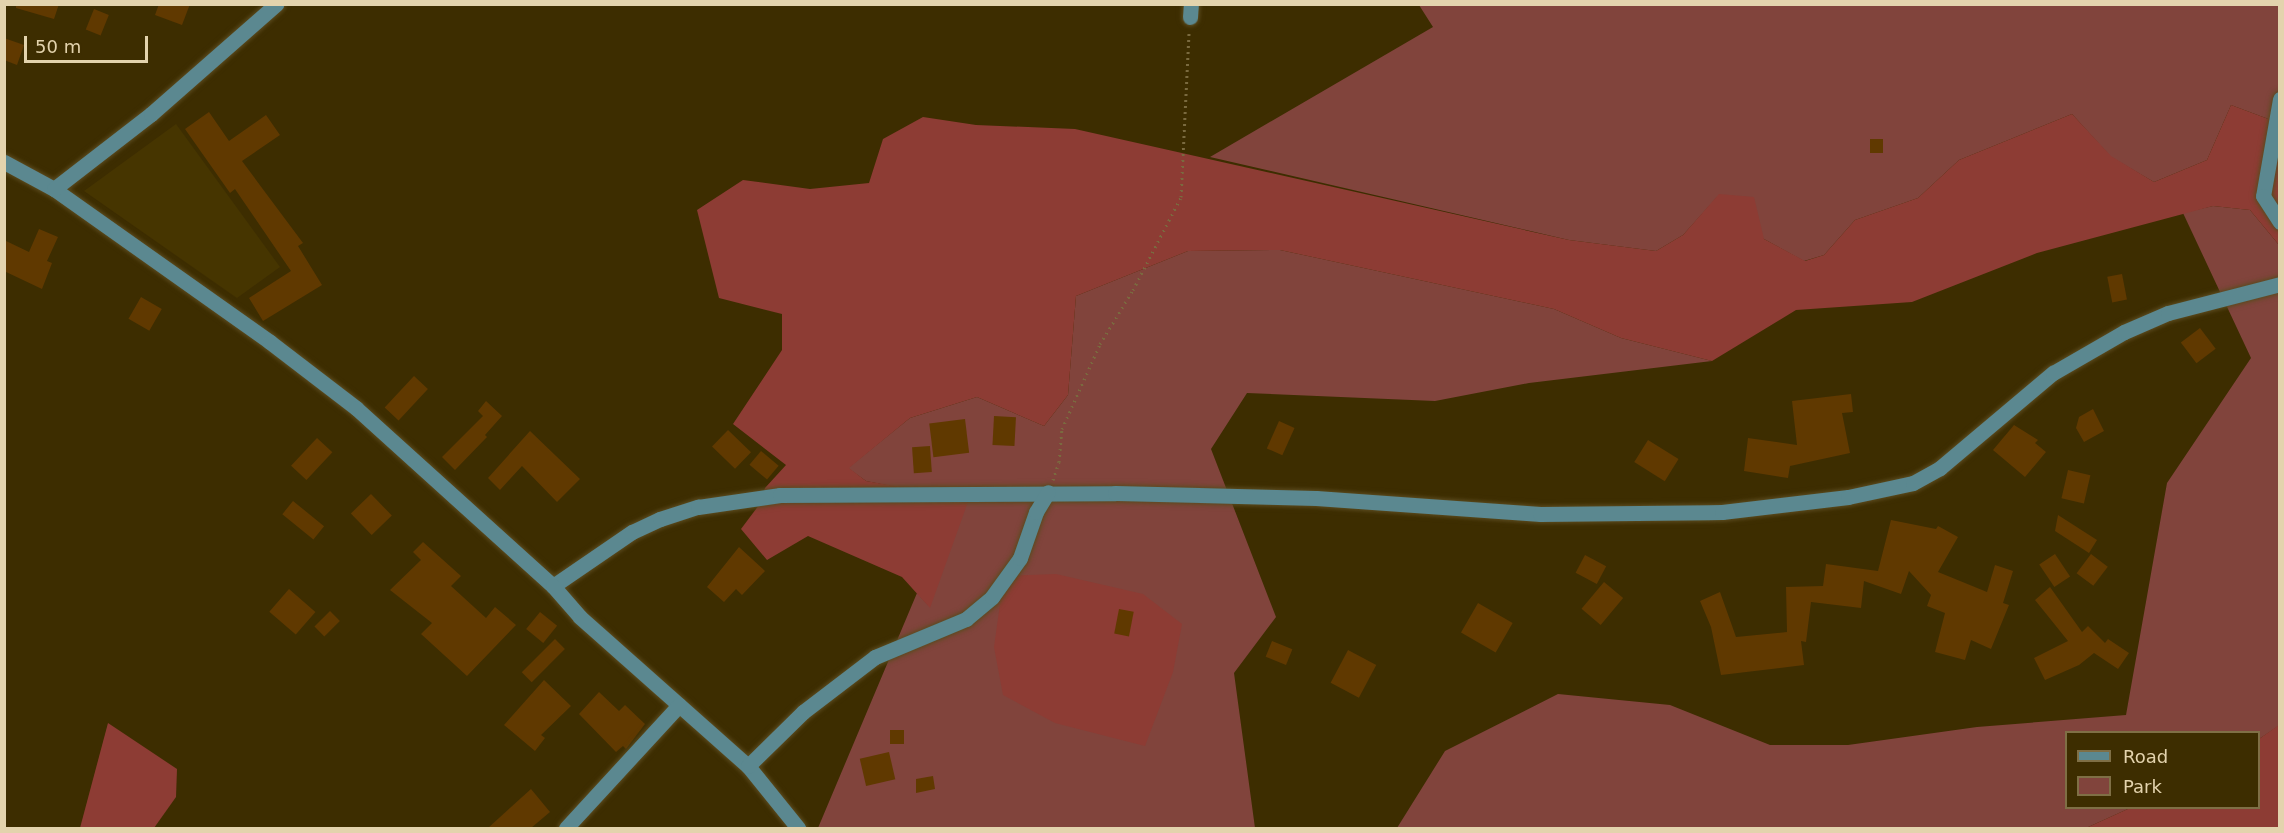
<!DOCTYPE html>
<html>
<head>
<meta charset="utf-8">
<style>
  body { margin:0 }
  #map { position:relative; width:2284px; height:833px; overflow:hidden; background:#3d2d00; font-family:"DejaVu Sans",sans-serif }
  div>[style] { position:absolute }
  .built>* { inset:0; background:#463500 }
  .green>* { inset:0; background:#81443c }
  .forest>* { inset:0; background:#8d3c34 }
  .building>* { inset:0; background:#603900; transform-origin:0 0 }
  .path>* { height:3px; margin-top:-1.5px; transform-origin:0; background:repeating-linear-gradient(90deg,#7a6a3f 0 1.5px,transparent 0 6px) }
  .roads { filter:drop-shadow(0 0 2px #5b4b1f) drop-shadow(0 0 2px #5b4b1f) }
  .minor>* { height:15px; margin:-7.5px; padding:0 7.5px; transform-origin:7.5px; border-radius:7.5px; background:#5b8890 }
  span { translate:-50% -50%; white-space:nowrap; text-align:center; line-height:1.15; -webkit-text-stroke:6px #3d2d00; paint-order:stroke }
  .frame { position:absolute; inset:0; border:6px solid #e3d3ad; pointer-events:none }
  .legend { position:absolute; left:2065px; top:731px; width:195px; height:78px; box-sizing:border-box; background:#3d2d00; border:2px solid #7f6f45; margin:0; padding:8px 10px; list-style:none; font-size:18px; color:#e3d3ad }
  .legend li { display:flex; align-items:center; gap:12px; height:30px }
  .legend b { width:30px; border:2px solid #7f6f45 }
  .scale { position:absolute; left:24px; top:36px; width:124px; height:27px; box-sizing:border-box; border:3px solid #e3d3ad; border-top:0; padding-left:8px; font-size:18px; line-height:21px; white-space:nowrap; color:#e3d3ad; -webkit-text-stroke:4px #3d2d00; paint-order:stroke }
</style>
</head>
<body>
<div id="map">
  <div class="built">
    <div style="clip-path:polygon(176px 124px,280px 267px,237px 298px,84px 191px)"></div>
  </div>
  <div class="green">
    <div style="clip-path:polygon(1419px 5px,2279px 5px,2279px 123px,2231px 105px,2207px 160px,2154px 182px,2111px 157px,2072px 114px,1959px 160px,1918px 198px,1855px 220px,1824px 255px,1804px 261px,1764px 239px,1719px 195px,1683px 235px,1656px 251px,1569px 240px,1210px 157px,1433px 27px)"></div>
    <div style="clip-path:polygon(2213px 206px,2250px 210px,2279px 245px,2280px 725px,2259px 739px,2258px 732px,2066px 732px,2066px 808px,2130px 808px,2086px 828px,1397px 828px,1445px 751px,1558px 694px,1670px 705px,1770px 745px,1848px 745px,1977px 727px,2126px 715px,2167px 483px,2251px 358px,2183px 213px)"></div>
    <div style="clip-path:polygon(1280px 250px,1554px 309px,1621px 338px,1712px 361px,1529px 383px,1435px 401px,1247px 393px,1211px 449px,1276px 617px,1234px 673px,1255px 828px,818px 828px,917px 593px,930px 607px,926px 493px,866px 481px,848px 468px,910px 418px,977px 397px,1044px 426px,1068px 395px,1076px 296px,1188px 251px)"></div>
  </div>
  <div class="forest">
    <div style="clip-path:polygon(2231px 105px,2279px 123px,2279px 245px,2250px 210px,2213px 206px,2037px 253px,1912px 302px,1796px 310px,1712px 361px,1621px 338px,1554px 309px,1280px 250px,1188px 251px,1076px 296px,1068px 395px,1044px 426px,977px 397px,910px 418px,849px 468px,866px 481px,969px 499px,930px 608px,902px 577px,808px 536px,767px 560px,741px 529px,759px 505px,765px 488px,786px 465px,733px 424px,782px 350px,782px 314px,719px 298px,697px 210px,743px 180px,810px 189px,869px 183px,883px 139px,923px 117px,976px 125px,1075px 129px,1569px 240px,1656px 251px,1683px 235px,1719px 194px,1754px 197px,1764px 239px,1805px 261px,1824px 255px,1855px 220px,1918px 198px,1959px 160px,2072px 114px,2111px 156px,2154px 182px,2207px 160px)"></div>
    <div style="clip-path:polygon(1056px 574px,1143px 594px,1182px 624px,1173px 672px,1145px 746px,1055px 723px,1003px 695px,994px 647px,1004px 576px)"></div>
    <div style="clip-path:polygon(108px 723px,177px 769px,176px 797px,154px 828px,80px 828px)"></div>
    <div style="clip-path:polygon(2279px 725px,2279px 828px,2086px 828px,2130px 808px,2258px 808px,2259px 739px)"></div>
  </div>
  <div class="building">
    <div style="clip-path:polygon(16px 4px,59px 4px,54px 19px,16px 8px)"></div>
    <div style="clip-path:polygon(159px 4px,190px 4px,182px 25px,155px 15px)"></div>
    <div style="left:94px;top:9px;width:16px;height:22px;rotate:22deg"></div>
    <div style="clip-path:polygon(4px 38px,24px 45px,17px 65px,4px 60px)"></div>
    <div style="clip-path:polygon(209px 112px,229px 141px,266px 115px,280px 135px,242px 161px,303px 243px,298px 246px,322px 285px,263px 321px,249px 298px,291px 271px,235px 189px,230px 193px,185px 129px)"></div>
    <div style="left:1870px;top:139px;width:13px;height:14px"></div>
    <div style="clip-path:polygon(39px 229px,58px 237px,47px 261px,52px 263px,42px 289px,4px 271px,4px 240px,29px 252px)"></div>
    <div style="left:2122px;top:274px;width:26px;height:15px;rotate:79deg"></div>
    <div style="left:141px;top:297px;width:24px;height:25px;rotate:30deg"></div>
    <div style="left:2200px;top:328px;width:26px;height:24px;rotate:53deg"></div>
    <div style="left:414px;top:376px;width:19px;height:43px;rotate:43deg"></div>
    <div style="clip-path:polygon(1851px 394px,1853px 412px,1842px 413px,1850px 453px,1790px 466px,1788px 478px,1744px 471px,1748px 438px,1797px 445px,1792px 401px)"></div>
    <div style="clip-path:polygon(486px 401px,502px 416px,485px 435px,487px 437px,455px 470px,442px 457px,483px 416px,478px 411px)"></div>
    <div style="clip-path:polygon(2093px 409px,2104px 431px,2084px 442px,2076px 428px,2079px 417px)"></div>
    <div style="left:994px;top:416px;width:22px;height:29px;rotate:3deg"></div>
    <div style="left:965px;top:419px;width:34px;height:36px;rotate:83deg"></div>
    <div style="left:1279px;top:421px;width:17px;height:30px;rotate:24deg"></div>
    <div style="clip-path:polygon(2014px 425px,2038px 440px,2035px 443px,2046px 452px,2025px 477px,1993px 450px)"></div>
    <div style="left:728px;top:430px;width:32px;height:23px;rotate:44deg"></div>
    <div style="clip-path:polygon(530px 431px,580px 479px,557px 502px,522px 466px,500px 490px,488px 478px)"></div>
    <div style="left:317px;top:438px;width:21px;height:38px;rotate:43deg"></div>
    <div style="left:1648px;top:440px;width:36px;height:26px;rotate:32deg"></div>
    <div style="left:930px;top:446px;width:26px;height:18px;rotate:86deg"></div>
    <div style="left:761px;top:451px;width:23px;height:18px;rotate:40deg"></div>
    <div style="left:2068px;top:470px;width:23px;height:29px;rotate:13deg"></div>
    <div style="left:371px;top:494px;width:30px;height:28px;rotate:46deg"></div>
    <div style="left:293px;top:501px;width:40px;height:17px;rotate:39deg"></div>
    <div style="clip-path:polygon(2058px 515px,2097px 540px,2089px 553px,2055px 531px)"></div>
    <div style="clip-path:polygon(1891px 520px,1936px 529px,1938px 526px,1958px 537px,1938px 572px,1987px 592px,1995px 565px,2013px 571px,2003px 603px,2009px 605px,1991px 649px,1971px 640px,1965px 660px,1935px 652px,1945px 613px,1927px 606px,1931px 595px,1909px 571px,1901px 594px,1864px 581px,1861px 608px,1811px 602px,1806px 642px,1801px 641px,1804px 665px,1721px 675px,1711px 627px,1700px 601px,1720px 592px,1736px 637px,1787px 632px,1786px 587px,1823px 586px,1826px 564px,1878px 571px)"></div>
    <div style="clip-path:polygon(423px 542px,461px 576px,451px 586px,486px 618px,495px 607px,516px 625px,467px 676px,421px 634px,432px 623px,390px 590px,421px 560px,413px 552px)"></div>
    <div style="clip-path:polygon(739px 547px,765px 571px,742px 595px,736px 589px,724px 602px,707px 587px)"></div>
    <div style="left:2055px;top:554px;width:27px;height:19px;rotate:56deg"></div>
    <div style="left:2091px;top:554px;width:21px;height:24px;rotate:37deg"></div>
    <div style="left:1585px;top:555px;width:24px;height:20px;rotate:28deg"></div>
    <div style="left:1604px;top:582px;width:25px;height:35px;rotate:40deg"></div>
    <div style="clip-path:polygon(2050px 587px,2082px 632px,2088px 626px,2105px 643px,2108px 639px,2129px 653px,2118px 669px,2094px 653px,2079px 665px,2045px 680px,2034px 658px,2068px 641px,2035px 600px)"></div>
    <div style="left:289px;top:589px;width:35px;height:30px;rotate:41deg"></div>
    <div style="left:1478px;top:603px;width:40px;height:34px;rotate:30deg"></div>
    <div style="left:1119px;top:609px;width:15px;height:25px;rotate:11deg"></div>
    <div style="left:330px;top:611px;width:14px;height:22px;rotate:45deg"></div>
    <div style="left:540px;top:612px;width:22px;height:22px;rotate:39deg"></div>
    <div style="left:555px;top:639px;width:14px;height:47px;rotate:45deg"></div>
    <div style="left:1272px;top:641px;width:22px;height:17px;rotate:22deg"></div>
    <div style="left:1348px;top:650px;width:32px;height:37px;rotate:28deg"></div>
    <div style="clip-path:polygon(544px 680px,571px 706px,541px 735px,545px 738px,535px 751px,504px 725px)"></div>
    <div style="clip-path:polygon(599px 692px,619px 711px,625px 705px,645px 724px,626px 749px,623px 746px,616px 752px,579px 714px)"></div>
    <div style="left:890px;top:730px;width:14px;height:14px"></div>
    <div style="left:889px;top:752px;width:28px;height:30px;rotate:77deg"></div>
    <div style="clip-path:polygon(933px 776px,935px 789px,916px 793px,916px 779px)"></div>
    <div style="clip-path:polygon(531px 789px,550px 812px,531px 828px,488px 828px)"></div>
  </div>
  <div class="path">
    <div style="left:1053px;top:480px;width:19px;rotate:-72deg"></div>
    <div style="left:1059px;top:462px;width:33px;rotate:-85deg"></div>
    <div style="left:1062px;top:429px;width:93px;rotate:-65.9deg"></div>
    <div style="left:1100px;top:344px;width:63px;rotate:-58.6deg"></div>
    <div style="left:1133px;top:290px;width:105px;rotate:-62.7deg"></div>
    <div style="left:1181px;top:197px;width:166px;rotate:-87.2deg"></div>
  </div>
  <div class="roads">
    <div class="minor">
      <div style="left:1190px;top:17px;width:13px;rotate:-86deg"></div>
      <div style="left:2280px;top:99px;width:98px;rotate:99.9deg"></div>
      <div style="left:2263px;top:196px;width:31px;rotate:57deg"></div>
      <div style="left:4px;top:162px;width:57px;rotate:28.4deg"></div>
      <div style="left:54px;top:189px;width:265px;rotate:35.3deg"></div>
      <div style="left:270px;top:342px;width:108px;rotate:37.5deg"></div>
      <div style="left:356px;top:408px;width:266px;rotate:42.1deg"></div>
      <div style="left:553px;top:586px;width:96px;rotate:-34.4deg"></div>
      <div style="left:632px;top:532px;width:31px;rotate:-25deg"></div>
      <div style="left:660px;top:519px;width:40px;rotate:-18deg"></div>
      <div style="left:698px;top:507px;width:83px;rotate:-8.3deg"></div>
      <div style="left:780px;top:495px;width:335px;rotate:-0.3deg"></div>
      <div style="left:1115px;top:493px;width:201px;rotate:1.4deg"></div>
      <div style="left:1316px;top:498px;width:225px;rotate:4.1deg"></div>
      <div style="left:1540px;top:514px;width:182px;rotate:-0.6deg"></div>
      <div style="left:1722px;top:512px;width:127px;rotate:-6.8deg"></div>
      <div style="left:1848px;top:497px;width:66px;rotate:-12.2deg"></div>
      <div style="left:1913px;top:483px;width:31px;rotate:-29deg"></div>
      <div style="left:1940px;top:468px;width:148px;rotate:-40.1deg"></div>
      <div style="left:2053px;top:373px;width:82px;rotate:-30deg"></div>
      <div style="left:2124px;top:332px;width:48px;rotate:-23.4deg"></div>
      <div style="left:2168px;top:313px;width:116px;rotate:-14.5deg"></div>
      <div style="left:54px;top:189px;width:123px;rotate:-37.7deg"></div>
      <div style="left:151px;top:114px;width:167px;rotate:-41.3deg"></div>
      <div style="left:553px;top:586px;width:41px;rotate:48.9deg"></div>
      <div style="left:580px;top:617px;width:225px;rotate:41.6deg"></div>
      <div style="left:748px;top:766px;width:80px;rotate:51.1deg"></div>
      <div style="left:748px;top:766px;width:77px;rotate:-44.5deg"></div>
      <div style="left:803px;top:712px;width:91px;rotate:-37.4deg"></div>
      <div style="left:875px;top:657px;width:99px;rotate:-22.7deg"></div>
      <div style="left:966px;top:619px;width:34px;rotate:-40deg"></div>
      <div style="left:992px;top:597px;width:48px;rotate:-54.3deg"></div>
      <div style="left:1020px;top:558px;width:49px;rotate:-70.8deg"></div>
      <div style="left:1036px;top:512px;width:23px;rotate:-59deg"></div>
      <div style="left:566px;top:828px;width:167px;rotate:-47.4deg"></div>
    </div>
  </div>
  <div class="frame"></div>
  <ul class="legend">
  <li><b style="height:8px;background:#5b8890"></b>Road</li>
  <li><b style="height:16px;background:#81443c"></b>Park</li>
  </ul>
  <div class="scale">50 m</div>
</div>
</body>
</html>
